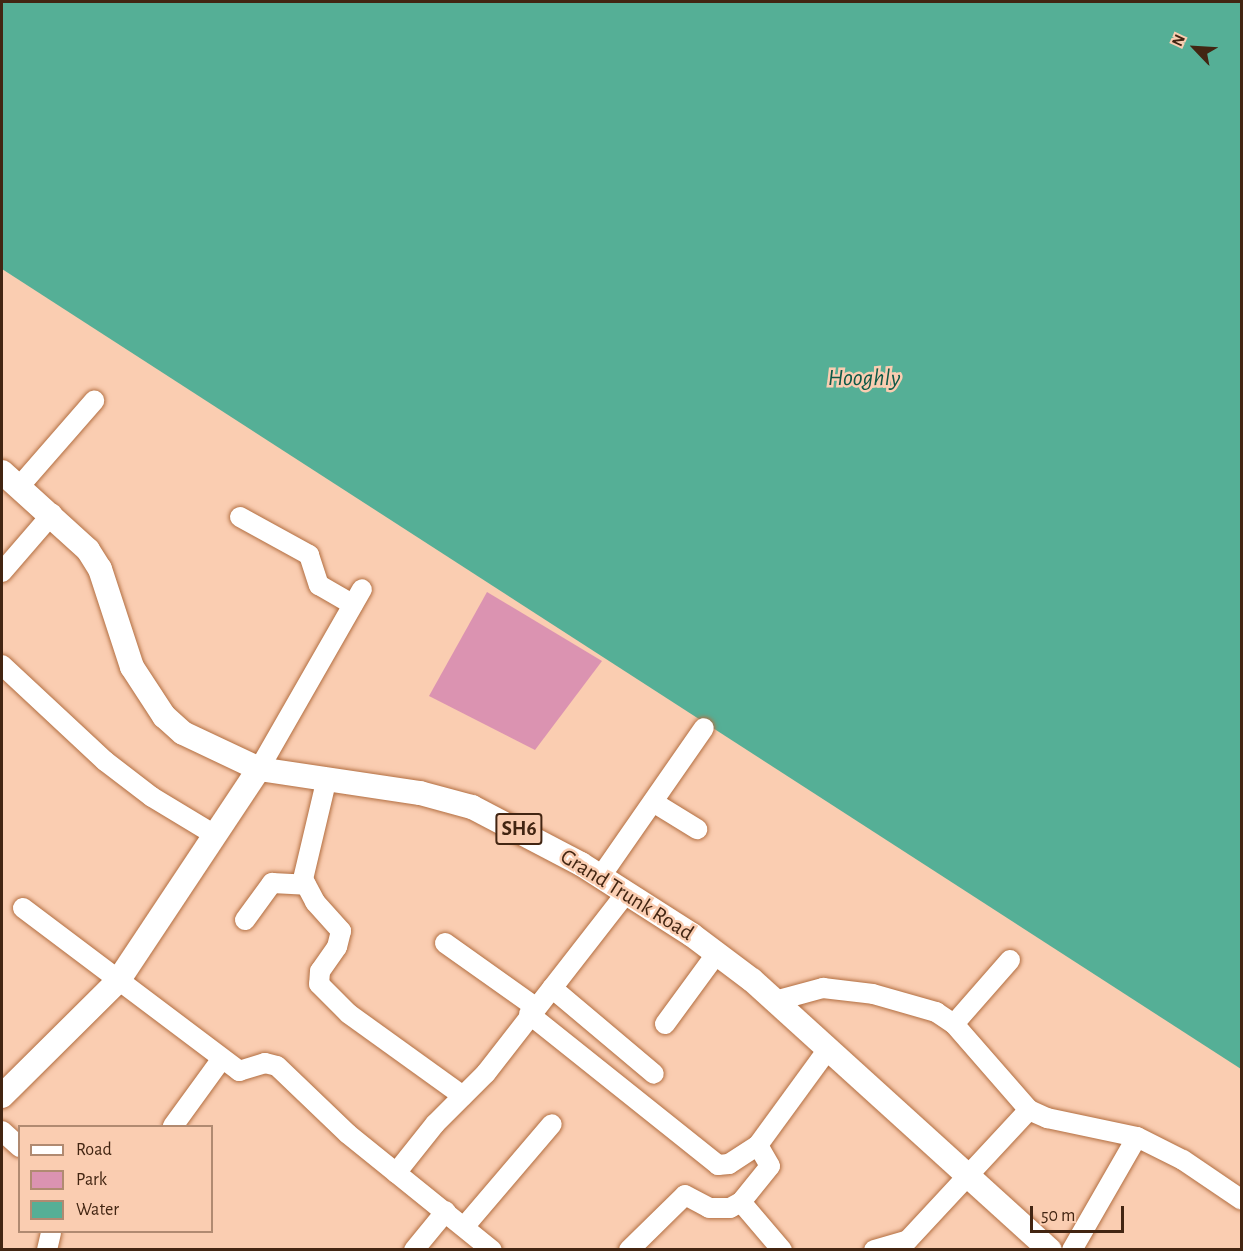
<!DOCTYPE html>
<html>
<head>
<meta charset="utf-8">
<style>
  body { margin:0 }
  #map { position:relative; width:1243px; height:1251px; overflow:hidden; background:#facdb1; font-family:"Alegreya Sans",sans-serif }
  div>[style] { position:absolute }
  .green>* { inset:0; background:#db93b1 }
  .water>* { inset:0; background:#55af96 }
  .roads { filter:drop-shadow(0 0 2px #b26e41) drop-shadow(0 0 2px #b26e41) }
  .minor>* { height:20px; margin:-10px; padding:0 10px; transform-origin:10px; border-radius:10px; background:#fff }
  .major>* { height:24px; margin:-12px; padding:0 12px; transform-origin:12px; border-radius:12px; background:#fff }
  span { translate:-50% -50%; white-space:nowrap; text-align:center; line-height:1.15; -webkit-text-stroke:5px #facdb1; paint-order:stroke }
  .shield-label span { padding:2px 4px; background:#facdb1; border:2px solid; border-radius:4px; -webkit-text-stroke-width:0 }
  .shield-label { font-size:21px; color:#422512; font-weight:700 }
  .street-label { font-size:22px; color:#422512 }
  .water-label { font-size:24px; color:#0e5948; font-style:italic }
  .frame { position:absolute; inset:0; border:3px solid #422512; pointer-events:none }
  .legend { position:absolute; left:18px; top:1125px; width:195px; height:108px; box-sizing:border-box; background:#facdb1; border:2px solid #b08a71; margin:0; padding:8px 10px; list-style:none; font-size:18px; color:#422512 }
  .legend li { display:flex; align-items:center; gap:12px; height:30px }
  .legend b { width:30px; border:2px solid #b08a71 }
  .north { position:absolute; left:1165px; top:18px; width:60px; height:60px; -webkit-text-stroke:4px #facdb1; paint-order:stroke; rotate:295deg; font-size:16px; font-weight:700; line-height:24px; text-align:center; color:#422512 }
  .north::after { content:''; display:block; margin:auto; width:21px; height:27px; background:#422512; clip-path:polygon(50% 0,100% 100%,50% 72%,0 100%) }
  .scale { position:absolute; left:1030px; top:1206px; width:94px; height:27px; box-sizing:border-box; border:3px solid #422512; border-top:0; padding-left:8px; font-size:18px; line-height:21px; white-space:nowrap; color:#422512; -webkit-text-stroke:4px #facdb1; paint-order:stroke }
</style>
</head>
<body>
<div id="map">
  <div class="green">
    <div style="clip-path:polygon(487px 592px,602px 661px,535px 750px,429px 696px)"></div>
  </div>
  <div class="water">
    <div style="clip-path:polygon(2px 2px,1241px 2px,1241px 1069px,2px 269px)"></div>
  </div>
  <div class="roads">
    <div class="minor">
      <div style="left:18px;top:488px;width:116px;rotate:-48.9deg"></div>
      <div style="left:240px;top:517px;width:79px;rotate:28.8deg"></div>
      <div style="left:309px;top:555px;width:32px;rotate:72deg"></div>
      <div style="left:319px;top:585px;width:39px;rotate:30deg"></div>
      <div style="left:2px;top:572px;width:77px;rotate:-49.2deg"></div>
      <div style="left:2px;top:665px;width:141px;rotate:43deg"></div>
      <div style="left:105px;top:761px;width:59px;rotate:37.5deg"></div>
      <div style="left:152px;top:797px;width:74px;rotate:31.1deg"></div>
      <div style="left:259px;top:769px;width:207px;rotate:-60.2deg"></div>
      <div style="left:326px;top:782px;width:100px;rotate:103.3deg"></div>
      <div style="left:303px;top:879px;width:26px;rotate:62deg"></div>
      <div style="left:315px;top:902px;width:39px;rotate:48deg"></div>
      <div style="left:341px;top:931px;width:16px;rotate:104deg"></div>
      <div style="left:337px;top:947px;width:29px;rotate:125deg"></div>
      <div style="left:320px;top:971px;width:13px;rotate:94deg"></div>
      <div style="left:319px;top:984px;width:42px;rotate:45deg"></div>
      <div style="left:349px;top:1014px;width:140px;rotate:35.7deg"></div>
      <div style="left:653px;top:802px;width:52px;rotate:31.5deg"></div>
      <div style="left:601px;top:876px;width:180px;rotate:-55.2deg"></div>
      <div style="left:23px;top:908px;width:271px;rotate:37deg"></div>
      <div style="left:239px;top:1071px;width:27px;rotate:-17deg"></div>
      <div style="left:265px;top:1063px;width:12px;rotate:14deg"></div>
      <div style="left:277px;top:1066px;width:98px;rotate:43.8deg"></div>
      <div style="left:348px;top:1134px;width:185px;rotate:38.9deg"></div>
      <div style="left:245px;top:920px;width:46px;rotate:-53.9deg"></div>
      <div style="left:272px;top:883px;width:34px;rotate:3deg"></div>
      <div style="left:445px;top:943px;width:110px;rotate:35.4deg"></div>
      <div style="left:552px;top:988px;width:133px;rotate:40.1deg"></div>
      <div style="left:775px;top:1001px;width:50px;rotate:-15.2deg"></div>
      <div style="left:823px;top:988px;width:50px;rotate:6.8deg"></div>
      <div style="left:873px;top:994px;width:66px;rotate:15.9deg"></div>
      <div style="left:936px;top:1012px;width:22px;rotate:34deg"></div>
      <div style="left:954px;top:1024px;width:114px;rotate:48.9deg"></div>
      <div style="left:1029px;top:1110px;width:20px;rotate:24deg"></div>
      <div style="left:1047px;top:1118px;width:92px;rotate:11.9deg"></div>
      <div style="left:1137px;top:1137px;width:51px;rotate:26.6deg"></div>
      <div style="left:1183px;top:1160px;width:71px;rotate:34.1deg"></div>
      <div style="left:529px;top:1014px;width:242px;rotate:38.6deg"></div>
      <div style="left:718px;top:1165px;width:11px;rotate:-5deg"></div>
      <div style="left:729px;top:1164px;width:35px;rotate:-33deg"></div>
      <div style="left:665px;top:1024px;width:88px;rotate:-53.8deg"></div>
      <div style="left:954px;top:1024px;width:85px;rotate:-48.8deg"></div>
      <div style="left:173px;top:1126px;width:82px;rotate:-54deg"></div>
      <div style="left:2px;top:1131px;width:24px;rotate:42deg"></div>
      <div style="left:396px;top:1173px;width:63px;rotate:-51.5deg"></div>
      <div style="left:435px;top:1124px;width:72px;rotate:-45deg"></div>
      <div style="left:486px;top:1073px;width:228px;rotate:-52.1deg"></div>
      <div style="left:741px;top:1202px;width:63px;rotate:49.5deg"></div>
      <div style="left:464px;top:1227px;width:135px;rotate:-49.5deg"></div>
      <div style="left:47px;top:1250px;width:18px;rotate:-77deg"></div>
      <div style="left:414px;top:1250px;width:50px;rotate:-50.6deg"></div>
      <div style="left:629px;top:1250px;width:78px;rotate:-44.5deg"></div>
      <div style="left:685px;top:1195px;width:27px;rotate:28deg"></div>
      <div style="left:709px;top:1208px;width:21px"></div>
      <div style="left:730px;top:1208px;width:13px;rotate:-29deg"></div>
      <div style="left:741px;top:1202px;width:46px;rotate:-51.1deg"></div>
      <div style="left:770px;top:1166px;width:24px;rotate:-120deg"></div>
      <div style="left:758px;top:1145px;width:119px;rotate:-53.9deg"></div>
      <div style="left:874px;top:1250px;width:35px;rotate:-16deg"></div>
      <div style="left:908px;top:1240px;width:178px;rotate:-47.1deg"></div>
      <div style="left:1072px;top:1250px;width:130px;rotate:-60.1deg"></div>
    </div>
    <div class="major">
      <div style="left:2px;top:472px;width:116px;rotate:42.2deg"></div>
      <div style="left:88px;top:550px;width:22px;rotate:58deg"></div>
      <div style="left:100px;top:569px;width:103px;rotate:71.9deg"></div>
      <div style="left:132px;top:667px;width:59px;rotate:56.9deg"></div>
      <div style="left:164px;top:716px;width:25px;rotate:42deg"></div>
      <div style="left:183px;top:733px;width:84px;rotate:25.3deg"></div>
      <div style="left:259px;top:769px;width:163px;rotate:8.5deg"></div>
      <div style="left:420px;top:793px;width:54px;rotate:15.1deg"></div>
      <div style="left:472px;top:807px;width:123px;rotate:27.6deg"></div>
      <div style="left:581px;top:864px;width:132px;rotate:32.6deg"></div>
      <div style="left:692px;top:935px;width:75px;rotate:36.9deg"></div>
      <div style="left:752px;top:980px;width:402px;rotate:42.2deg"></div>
      <div style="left:2px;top:1096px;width:163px;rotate:-44.8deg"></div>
      <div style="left:118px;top:981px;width:255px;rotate:-56.4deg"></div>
    </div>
  </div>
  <div class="shield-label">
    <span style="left:519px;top:829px">SH6</span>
  </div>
  <div class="street-label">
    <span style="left:627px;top:895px;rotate:32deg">Grand Trunk Road</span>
  </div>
  <div class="water-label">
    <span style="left:864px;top:379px">Hooghly</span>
  </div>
  <div class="frame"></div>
  <ul class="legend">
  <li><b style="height:8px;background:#fff"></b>Road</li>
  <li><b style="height:16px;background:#db93b1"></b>Park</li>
  <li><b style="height:16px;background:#55af96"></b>Water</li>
  </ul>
  <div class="north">N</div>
  <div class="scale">50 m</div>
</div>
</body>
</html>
